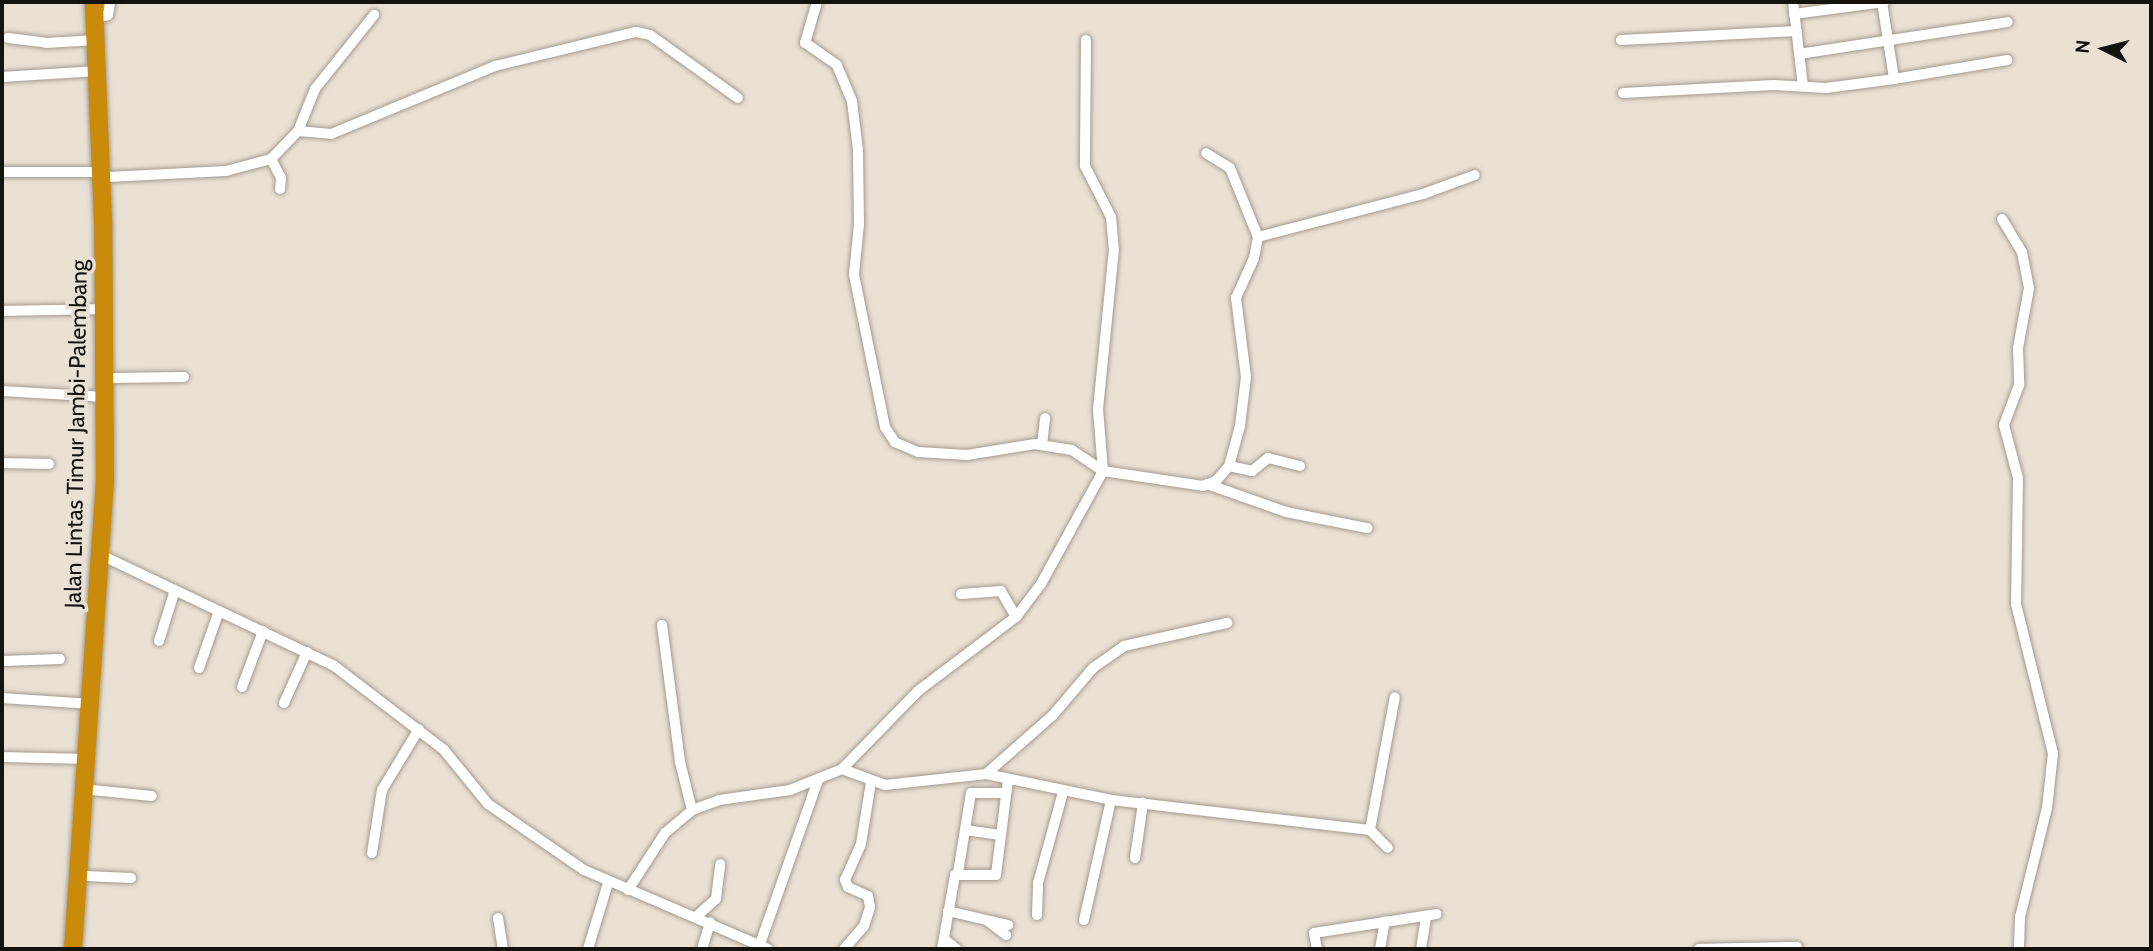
<!DOCTYPE html>
<html>
<head>
<meta charset="utf-8">
<style>
  body { margin:0 }
  #map { position:relative; width:2153px; height:951px; overflow:hidden; background:#e9e1d4; font-family:Cabin,sans-serif }
  div>[style] { position:absolute }
  .roads { filter:drop-shadow(0 0 2px #a39b8f) drop-shadow(0 0 2px #a39b8f) }
  .street>* { height:10px; margin:-5px; padding:0 5px; transform-origin:5px; border-radius:5px; background:#fff }
  .highway>* { height:18px; margin:-9px; padding:0 9px; transform-origin:9px; border-radius:9px; background:#c98b09 }
  span { translate:-50% -50%; white-space:nowrap; text-align:center; line-height:1.15; -webkit-text-stroke:7px #e9e1d4; paint-order:stroke }
  .street-label { font-size:23px; color:#15130e }
  .frame { position:absolute; inset:0; border:4px solid #15130e; pointer-events:none }
  .north { position:absolute; left:2069px; top:14px; width:70px; height:70px; -webkit-text-stroke:5px #e9e1d4; paint-order:stroke; rotate:276deg; font-size:19px; font-weight:700; line-height:28px; text-align:center; color:#15130e }
  .north::after { content:''; display:block; margin:auto; width:24px; height:32px; background:#15130e; clip-path:polygon(50% 0,100% 100%,50% 72%,0 100%) }
</style>
</head>
<body>
<div id="map">
  <div class="roads">
    <div class="street">
      <div style="left:1793px;top:2px;width:85px;rotate:83.2deg"></div>
      <div style="left:1882px;top:2px;width:78px;rotate:81.1deg"></div>
      <div style="left:1894px;top:79px;width:115px;rotate:-9.5deg"></div>
      <div style="left:1794px;top:14px;width:91px;rotate:-7.6deg"></div>
      <div style="left:101px;top:17px;width:7px;rotate:-16deg"></div>
      <div style="left:108px;top:15px;width:13px;rotate:-81deg"></div>
      <div style="left:8px;top:38px;width:38px;rotate:7deg"></div>
      <div style="left:46px;top:43px;width:50px;rotate:-3.4deg"></div>
      <div style="left:1086px;top:40px;width:126px;rotate:90.5deg"></div>
      <div style="left:1085px;top:166px;width:57px;rotate:63deg"></div>
      <div style="left:1111px;top:217px;width:32px;rotate:85deg"></div>
      <div style="left:1114px;top:249px;width:161px;rotate:95.7deg"></div>
      <div style="left:1098px;top:409px;width:62px;rotate:85.4deg"></div>
      <div style="left:1103px;top:471px;width:101px;rotate:8.5deg"></div>
      <div style="left:1203px;top:486px;width:14px;rotate:-21deg"></div>
      <div style="left:1216px;top:481px;width:20px;rotate:-49deg"></div>
      <div style="left:1229px;top:466px;width:41px;rotate:-74.6deg"></div>
      <div style="left:1240px;top:426px;width:49px;rotate:-83deg"></div>
      <div style="left:1246px;top:377px;width:80px;rotate:-97.2deg"></div>
      <div style="left:1236px;top:298px;width:44px;rotate:-65.8deg"></div>
      <div style="left:1254px;top:258px;width:21px;rotate:-79deg"></div>
      <div style="left:1258px;top:237px;width:74px;rotate:-112.1deg"></div>
      <div style="left:1230px;top:168px;width:28px;rotate:-148deg"></div>
      <div style="left:1621px;top:40px;width:176px;rotate:-2.9deg"></div>
      <div style="left:1799px;top:54px;width:211px;rotate:-8.7deg"></div>
      <div style="left:2px;top:77px;width:96px;rotate:-3.6deg"></div>
      <div style="left:1623px;top:93px;width:151px;rotate:-3deg"></div>
      <div style="left:1774px;top:85px;width:52px;rotate:3.3deg"></div>
      <div style="left:1826px;top:88px;width:69px;rotate:-7.5deg"></div>
      <div style="left:298px;top:131px;width:33px;rotate:5deg"></div>
      <div style="left:331px;top:134px;width:178px;rotate:-22.5deg"></div>
      <div style="left:495px;top:66px;width:145px;rotate:-13.6deg"></div>
      <div style="left:636px;top:32px;width:14px;rotate:12deg"></div>
      <div style="left:650px;top:35px;width:108px;rotate:35.6deg"></div>
      <div style="left:271px;top:159px;width:21px;rotate:62deg"></div>
      <div style="left:281px;top:178px;width:11px;rotate:95deg"></div>
      <div style="left:2px;top:172px;width:102px"></div>
      <div style="left:108px;top:177px;width:118px;rotate:-2.9deg"></div>
      <div style="left:226px;top:171px;width:47px;rotate:-14.9deg"></div>
      <div style="left:271px;top:159px;width:39px;rotate:-46deg"></div>
      <div style="left:298px;top:131px;width:45px;rotate:-68deg"></div>
      <div style="left:315px;top:89px;width:95px;rotate:-51.4deg"></div>
      <div style="left:2002px;top:219px;width:39px;rotate:59deg"></div>
      <div style="left:2022px;top:252px;width:37px;rotate:79deg"></div>
      <div style="left:2029px;top:288px;width:61px;rotate:100.4deg"></div>
      <div style="left:2018px;top:348px;width:37px;rotate:88deg"></div>
      <div style="left:2019px;top:385px;width:43px;rotate:110.6deg"></div>
      <div style="left:2004px;top:425px;width:55px;rotate:75.2deg"></div>
      <div style="left:2018px;top:478px;width:126px;rotate:90.9deg"></div>
      <div style="left:2016px;top:604px;width:154px;rotate:76.1deg"></div>
      <div style="left:2053px;top:753px;width:55px;rotate:96.2deg"></div>
      <div style="left:2047px;top:808px;width:112px;rotate:103.9deg"></div>
      <div style="left:2020px;top:917px;width:32px;rotate:92deg"></div>
      <div style="left:1258px;top:237px;width:171px;rotate:-14.6deg"></div>
      <div style="left:1423px;top:194px;width:55px;rotate:-20.1deg"></div>
      <div style="left:2px;top:311px;width:102px;rotate:-1.1deg"></div>
      <div style="left:111px;top:378px;width:73px;rotate:-0.8deg"></div>
      <div style="left:2px;top:391px;width:103px;rotate:3.3deg"></div>
      <div style="left:1042px;top:444px;width:26px;rotate:-83deg"></div>
      <div style="left:2px;top:463px;width:47px;rotate:1.2deg"></div>
      <div style="left:1229px;top:466px;width:24px;rotate:12deg"></div>
      <div style="left:1252px;top:471px;width:21px;rotate:-39deg"></div>
      <div style="left:1268px;top:458px;width:33px;rotate:14deg"></div>
      <div style="left:1207px;top:484px;width:84px;rotate:19.5deg"></div>
      <div style="left:1286px;top:512px;width:83px;rotate:11.2deg"></div>
      <div style="left:103px;top:556px;width:255px;rotate:25.4deg"></div>
      <div style="left:333px;top:665px;width:140px;rotate:37.4deg"></div>
      <div style="left:444px;top:750px;width:70px;rotate:50.8deg"></div>
      <div style="left:488px;top:804px;width:116px;rotate:34.5deg"></div>
      <div style="left:584px;top:870px;width:200px;rotate:23.2deg"></div>
      <div style="left:961px;top:594px;width:40px;rotate:-4.3deg"></div>
      <div style="left:1001px;top:591px;width:30px;rotate:60deg"></div>
      <div style="left:662px;top:625px;width:138px;rotate:82.5deg"></div>
      <div style="left:680px;top:762px;width:49px;rotate:76deg"></div>
      <div style="left:159px;top:641px;width:53px;rotate:-72.6deg"></div>
      <div style="left:2px;top:661px;width:58px;rotate:-2deg"></div>
      <div style="left:199px;top:668px;width:60px;rotate:-70.7deg"></div>
      <div style="left:242px;top:687px;width:60px;rotate:-69.4deg"></div>
      <div style="left:2px;top:698px;width:90px;rotate:3.8deg"></div>
      <div style="left:284px;top:703px;width:56px;rotate:-65.7deg"></div>
      <div style="left:2px;top:757px;width:87px;rotate:1.3deg"></div>
      <div style="left:842px;top:769px;width:46px;rotate:20.4deg"></div>
      <div style="left:885px;top:785px;width:102px;rotate:-6.2deg"></div>
      <div style="left:986px;top:774px;width:128px;rotate:11.7deg"></div>
      <div style="left:1111px;top:800px;width:261px;rotate:6.6deg"></div>
      <div style="left:1370px;top:830px;width:25px;rotate:45deg"></div>
      <div style="left:986px;top:774px;width:89px;rotate:-41.4deg"></div>
      <div style="left:1053px;top:715px;width:62px;rotate:-49.6deg"></div>
      <div style="left:1093px;top:668px;width:38px;rotate:-35deg"></div>
      <div style="left:1124px;top:646px;width:106px;rotate:-12.6deg"></div>
      <div style="left:92px;top:790px;width:60px;rotate:5.7deg"></div>
      <div style="left:965px;top:830px;width:36px;rotate:8deg"></div>
      <div style="left:1370px;top:830px;width:135px;rotate:-79.4deg"></div>
      <div style="left:372px;top:853px;width:64px;rotate:-81deg"></div>
      <div style="left:382px;top:790px;width:71px;rotate:-58.8deg"></div>
      <div style="left:1135px;top:858px;width:56px;rotate:-81.7deg"></div>
      <div style="left:958px;top:873px;width:81px;rotate:-80.8deg"></div>
      <div style="left:971px;top:793px;width:35px"></div>
      <div style="left:86px;top:876px;width:45px;rotate:2.5deg"></div>
      <div style="left:628px;top:890px;width:68px;rotate:-57deg"></div>
      <div style="left:665px;top:833px;width:35px;rotate:-40deg"></div>
      <div style="left:692px;top:810px;width:29px;rotate:-20deg"></div>
      <div style="left:719px;top:800px;width:72px;rotate:-8deg"></div>
      <div style="left:790px;top:790px;width:56px;rotate:-22deg"></div>
      <div style="left:842px;top:769px;width:109px;rotate:-45.7deg"></div>
      <div style="left:918px;top:691px;width:123px;rotate:-37.1deg"></div>
      <div style="left:1016px;top:617px;width:41px;rotate:-52.9deg"></div>
      <div style="left:1041px;top:584px;width:129px;rotate:-61.2deg"></div>
      <div style="left:1103px;top:471px;width:37px;rotate:-146deg"></div>
      <div style="left:1072px;top:450px;width:37px;rotate:-171deg"></div>
      <div style="left:1035px;top:444px;width:69px;rotate:170.8deg"></div>
      <div style="left:967px;top:455px;width:49px;rotate:-176.5deg"></div>
      <div style="left:918px;top:452px;width:25px;rotate:-157deg"></div>
      <div style="left:895px;top:442px;width:18px;rotate:-124deg"></div>
      <div style="left:885px;top:427px;width:156px;rotate:-101.5deg"></div>
      <div style="left:854px;top:274px;width:50px;rotate:-84.3deg"></div>
      <div style="left:859px;top:224px;width:74px;rotate:-90.8deg"></div>
      <div style="left:858px;top:150px;width:49px;rotate:-97deg"></div>
      <div style="left:852px;top:101px;width:39px;rotate:-113deg"></div>
      <div style="left:837px;top:65px;width:39px;rotate:-145deg"></div>
      <div style="left:805px;top:43px;width:43px;rotate:-73.7deg"></div>
      <div style="left:948px;top:911px;width:62px;rotate:13.1deg"></div>
      <div style="left:1037px;top:915px;width:32px;rotate:-88deg"></div>
      <div style="left:1038px;top:883px;width:94px;rotate:-74.6deg"></div>
      <div style="left:697px;top:916px;width:25px;rotate:-42deg"></div>
      <div style="left:716px;top:899px;width:35px;rotate:-83deg"></div>
      <div style="left:498px;top:918px;width:31px;rotate:81deg"></div>
      <div style="left:1084px;top:920px;width:123px;rotate:-77.3deg"></div>
      <div style="left:988px;top:921px;width:23px;rotate:38deg"></div>
      <div style="left:944px;top:939px;width:16px;rotate:38deg"></div>
      <div style="left:760px;top:944px;width:174px;rotate:-70.5deg"></div>
      <div style="left:588px;top:949px;width:69px;rotate:-73.1deg"></div>
      <div style="left:702px;top:949px;width:28px;rotate:-73deg"></div>
      <div style="left:844px;top:949px;width:30px;rotate:-49deg"></div>
      <div style="left:864px;top:926px;width:20px;rotate:-72deg"></div>
      <div style="left:870px;top:907px;width:11px;rotate:-100deg"></div>
      <div style="left:868px;top:896px;width:22px;rotate:-156deg"></div>
      <div style="left:848px;top:887px;width:8px;rotate:-113deg"></div>
      <div style="left:845px;top:880px;width:39px;rotate:-66deg"></div>
      <div style="left:861px;top:844px;width:63px;rotate:-80.8deg"></div>
      <div style="left:942px;top:949px;width:75px;rotate:-80deg"></div>
      <div style="left:955px;top:875px;width:41px"></div>
      <div style="left:996px;top:875px;width:96px;rotate:-82.8deg"></div>
      <div style="left:1317px;top:949px;width:16px;rotate:-101deg"></div>
      <div style="left:1314px;top:933px;width:124px;rotate:-8.8deg"></div>
      <div style="left:1380px;top:949px;width:28px;rotate:-80deg"></div>
      <div style="left:1421px;top:949px;width:32px;rotate:-81deg"></div>
      <div style="left:1699px;top:949px;width:98px;rotate:-1.2deg"></div>
    </div>
    <div class="highway">
      <div style="left:73px;top:949px;width:470px;rotate:-86.1deg"></div>
      <div style="left:105px;top:480px;width:259px;rotate:-90.4deg"></div>
      <div style="left:103px;top:221px;width:219px;rotate:-92.4deg"></div>
    </div>
  </div>
  <div class="street-label">
    <span style="left:76px;top:434px;rotate:-89deg">Jalan Lintas Timur Jambi-Palembang</span>
  </div>
  <div class="frame"></div>
  <div class="north">N</div>
</div>
</body>
</html>
